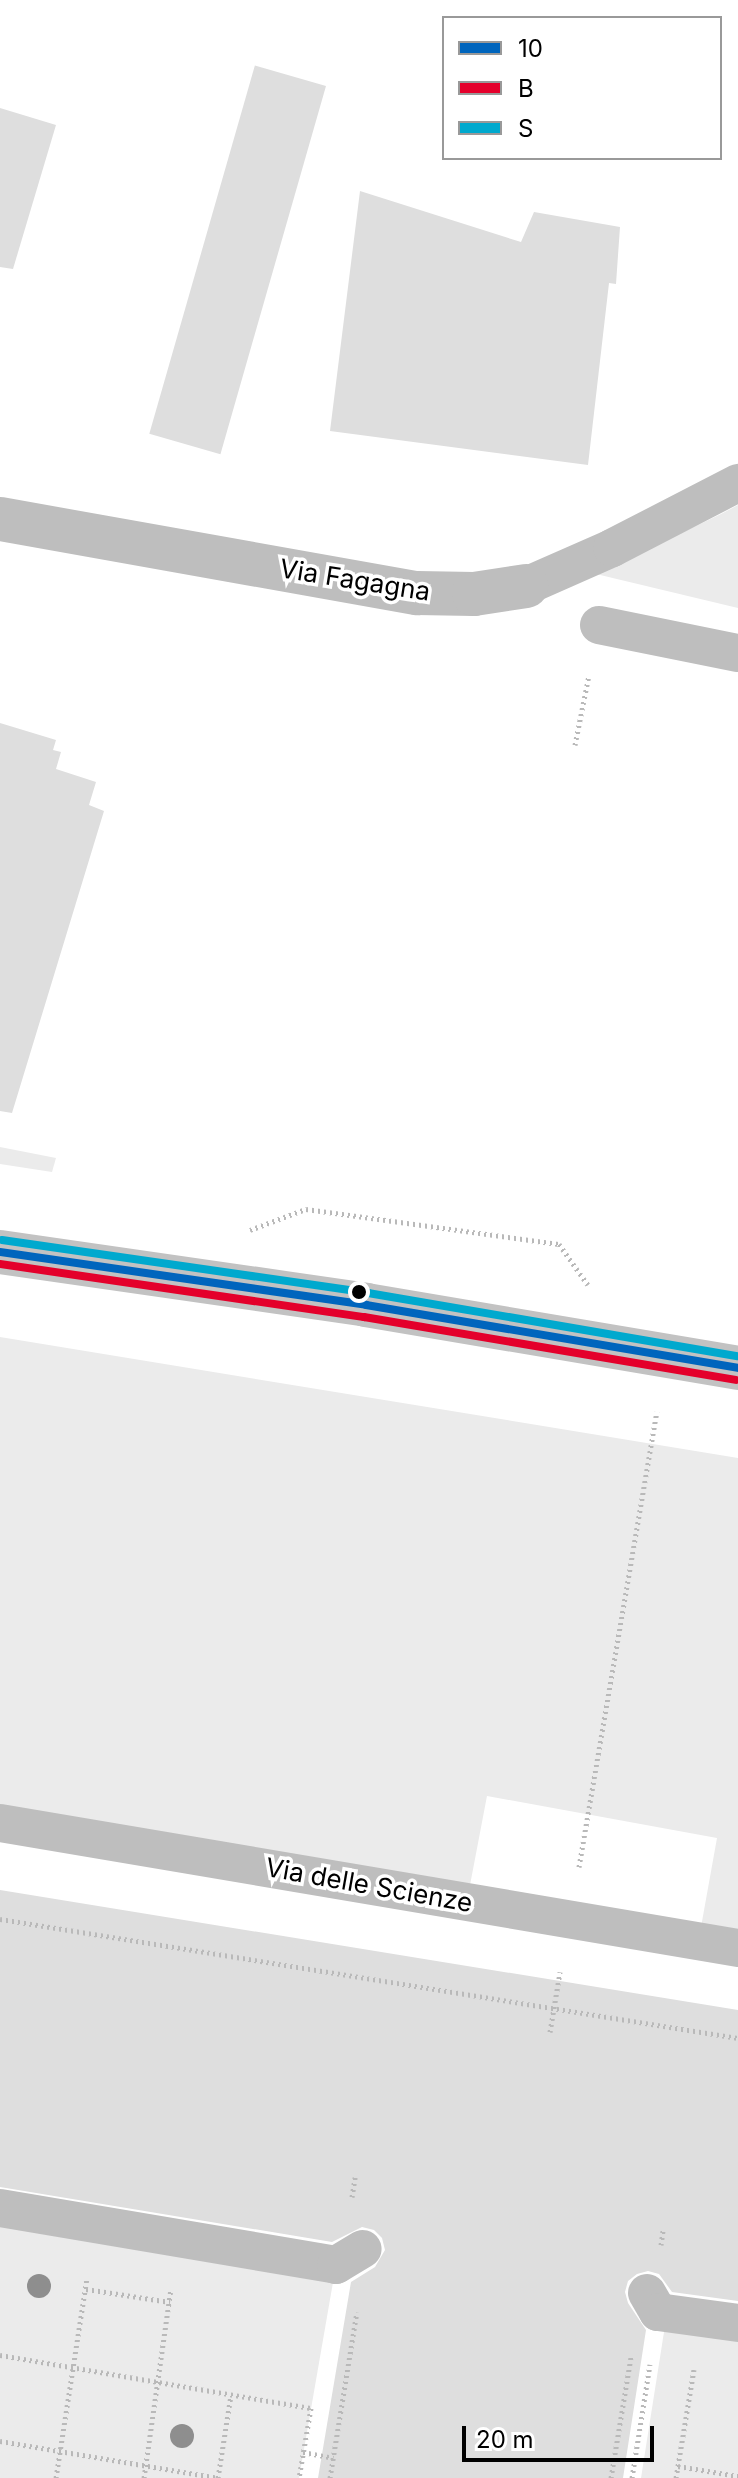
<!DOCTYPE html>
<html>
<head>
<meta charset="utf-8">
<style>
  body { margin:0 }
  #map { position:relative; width:738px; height:2478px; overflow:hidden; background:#fff; font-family:Inter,sans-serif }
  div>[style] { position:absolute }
  .green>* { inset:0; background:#ebebeb }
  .building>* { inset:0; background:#dedede; transform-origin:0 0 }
  .path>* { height:5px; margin-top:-2.5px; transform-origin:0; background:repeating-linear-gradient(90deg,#b9b9b9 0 2px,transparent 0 6px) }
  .lane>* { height:38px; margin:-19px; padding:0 19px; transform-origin:19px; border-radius:19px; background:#bebebe }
  .street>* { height:44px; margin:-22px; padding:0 22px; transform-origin:22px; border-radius:22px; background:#bebebe }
  .secondary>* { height:44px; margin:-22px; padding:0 22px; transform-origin:22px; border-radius:22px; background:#c2c2c2 }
  .bus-1>* { height:8px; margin:-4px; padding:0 4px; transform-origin:4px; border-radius:4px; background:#0065bd }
  .bus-2>* { height:8px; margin:-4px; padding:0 4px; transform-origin:4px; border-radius:4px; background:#e4002b }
  .bus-3>* { height:8px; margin:-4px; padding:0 4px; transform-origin:4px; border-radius:4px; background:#00a9ce }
  .trees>* { width:24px; height:24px; margin:-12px; border-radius:50%; background:#8e8e8e }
  .dots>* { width:22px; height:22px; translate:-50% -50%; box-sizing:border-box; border:4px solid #fff; border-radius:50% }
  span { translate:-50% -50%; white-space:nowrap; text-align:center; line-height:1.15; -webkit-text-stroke:7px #fff; paint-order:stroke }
  .street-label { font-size:26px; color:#000 }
  .legend { position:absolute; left:442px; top:16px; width:280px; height:144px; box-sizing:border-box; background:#fff; border:2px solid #999; margin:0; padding:10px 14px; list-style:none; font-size:24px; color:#000 }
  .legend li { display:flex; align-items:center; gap:16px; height:40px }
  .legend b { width:40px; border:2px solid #999 }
  .scale { position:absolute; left:462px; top:2426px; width:192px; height:36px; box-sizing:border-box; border:4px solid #000; border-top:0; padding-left:10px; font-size:24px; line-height:28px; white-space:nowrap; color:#000; -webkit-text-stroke:6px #fff; paint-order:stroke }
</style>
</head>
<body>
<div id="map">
  <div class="green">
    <div style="clip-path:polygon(738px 505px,738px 608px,596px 574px,721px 514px)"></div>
    <div style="clip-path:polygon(0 1147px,56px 1158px,52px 1172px,0 1164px)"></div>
    <div style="clip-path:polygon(0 1337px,738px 1458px,738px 1933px,701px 1927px,717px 1838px,487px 1796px,470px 1885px,0 1805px)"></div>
    <div style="clip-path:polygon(0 2208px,336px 2265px,299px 2478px,0 2478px)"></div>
    <div style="clip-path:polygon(667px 2313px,738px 2323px,738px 2478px,641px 2478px)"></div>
  </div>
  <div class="building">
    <div style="left:326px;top:86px;width:383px;height:74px;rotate:106deg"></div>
    <div style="clip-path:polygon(0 108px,56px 125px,13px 269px,0 267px)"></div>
    <div style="clip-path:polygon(360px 191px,521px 242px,534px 212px,620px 227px,616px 284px,609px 283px,588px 465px,330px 431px)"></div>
    <div style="clip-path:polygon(0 723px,56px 740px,53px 750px,61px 752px,56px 769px,96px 782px,89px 805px,104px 811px,12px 1113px,0 1111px)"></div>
    <div style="clip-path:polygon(0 1890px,738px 2010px,738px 2301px,672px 2292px,659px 2274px,648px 2271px,637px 2274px,628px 2281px,625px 2292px,628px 2303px,646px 2330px,623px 2478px,318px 2478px,351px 2282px,375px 2267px,385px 2250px,382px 2238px,374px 2230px,362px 2227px,332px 2242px,0 2187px)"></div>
  </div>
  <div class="path">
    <div style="left:575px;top:745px;width:71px;rotate:-78.7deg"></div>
    <div style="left:250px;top:1230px;width:60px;rotate:-20.6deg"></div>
    <div style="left:306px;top:1209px;width:255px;rotate:7.9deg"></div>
    <div style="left:559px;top:1244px;width:50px;rotate:54.7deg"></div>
    <div style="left:579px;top:1867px;width:462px;rotate:-80.3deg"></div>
    <div style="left:0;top:1919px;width:748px;rotate:9.16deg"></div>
    <div style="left:550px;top:2032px;width:61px;rotate:-80.5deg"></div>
    <div style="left:352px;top:2197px;width:20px;rotate:-81deg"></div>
    <div style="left:661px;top:2245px;width:15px;rotate:-82deg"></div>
    <div style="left:86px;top:2289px;width:85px;rotate:8.8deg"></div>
    <div style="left:0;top:2355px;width:315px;rotate:9.7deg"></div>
    <div style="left:311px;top:2408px;width:71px;rotate:99.7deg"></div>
    <div style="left:0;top:2441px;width:222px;rotate:9.6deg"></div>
    <div style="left:303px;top:2452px;width:31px;rotate:11deg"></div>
    <div style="left:678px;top:2466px;width:61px;rotate:9.5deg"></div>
    <div style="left:56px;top:2478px;width:202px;rotate:-81.2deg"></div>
    <div style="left:144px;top:2478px;width:191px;rotate:-81.9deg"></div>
    <div style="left:218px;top:2478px;width:84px;rotate:-81.1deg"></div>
    <div style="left:330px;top:2478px;width:168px;rotate:-80.8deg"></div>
    <div style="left:611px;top:2478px;width:123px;rotate:-80.6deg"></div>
    <div style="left:632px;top:2478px;width:115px;rotate:-81deg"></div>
    <div style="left:676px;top:2478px;width:110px;rotate:-80.6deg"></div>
  </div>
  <div class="lane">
    <div style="left:526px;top:586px;width:94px;rotate:-23.8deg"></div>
    <div style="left:612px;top:548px;width:142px;rotate:-27.3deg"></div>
    <div style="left:599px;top:625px;width:142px;rotate:11.4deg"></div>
    <div style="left:0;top:1823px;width:749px;rotate:9.61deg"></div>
    <div style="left:0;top:2208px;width:341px;rotate:9.6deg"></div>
    <div style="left:336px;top:2265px;width:31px;rotate:-31deg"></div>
    <div style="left:647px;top:2293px;width:22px;rotate:60deg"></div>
    <div style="left:658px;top:2312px;width:81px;rotate:7.8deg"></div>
  </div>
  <div class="street">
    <div style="left:0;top:519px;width:424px;rotate:10.1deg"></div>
    <div style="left:417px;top:593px;width:57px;rotate:1deg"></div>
    <div style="left:474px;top:594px;width:53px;rotate:-8.7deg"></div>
  </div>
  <div class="secondary">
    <div style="left:0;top:1252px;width:370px;rotate:8.2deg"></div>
    <div style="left:366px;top:1305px;width:377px;rotate:9.6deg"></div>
  </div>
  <div class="bus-1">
    <div style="left:0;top:1252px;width:370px;rotate:8.2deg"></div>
    <div style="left:366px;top:1305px;width:377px;rotate:9.6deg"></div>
  </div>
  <div class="bus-2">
    <div style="left:0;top:1264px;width:368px;rotate:8.3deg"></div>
    <div style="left:364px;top:1317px;width:377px;rotate:9.6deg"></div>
  </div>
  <div class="bus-3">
    <div style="left:2px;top:1240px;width:370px;rotate:8.2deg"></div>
    <div style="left:368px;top:1293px;width:375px;rotate:9.7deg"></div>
  </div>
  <div class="trees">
    <div style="left:39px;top:2286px"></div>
    <div style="left:182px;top:2436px"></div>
  </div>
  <div class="dots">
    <div style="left:359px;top:1292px;background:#000"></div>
  </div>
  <div class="street-label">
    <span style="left:355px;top:580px;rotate:9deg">Via Fagagna</span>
    <span style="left:369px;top:1885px;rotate:10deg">Via delle Scienze</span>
  </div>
  <ul class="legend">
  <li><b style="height:10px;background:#0065bd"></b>10</li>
  <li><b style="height:10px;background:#e4002b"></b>B</li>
  <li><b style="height:10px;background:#00a9ce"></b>S</li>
  </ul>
  <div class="scale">20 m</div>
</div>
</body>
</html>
